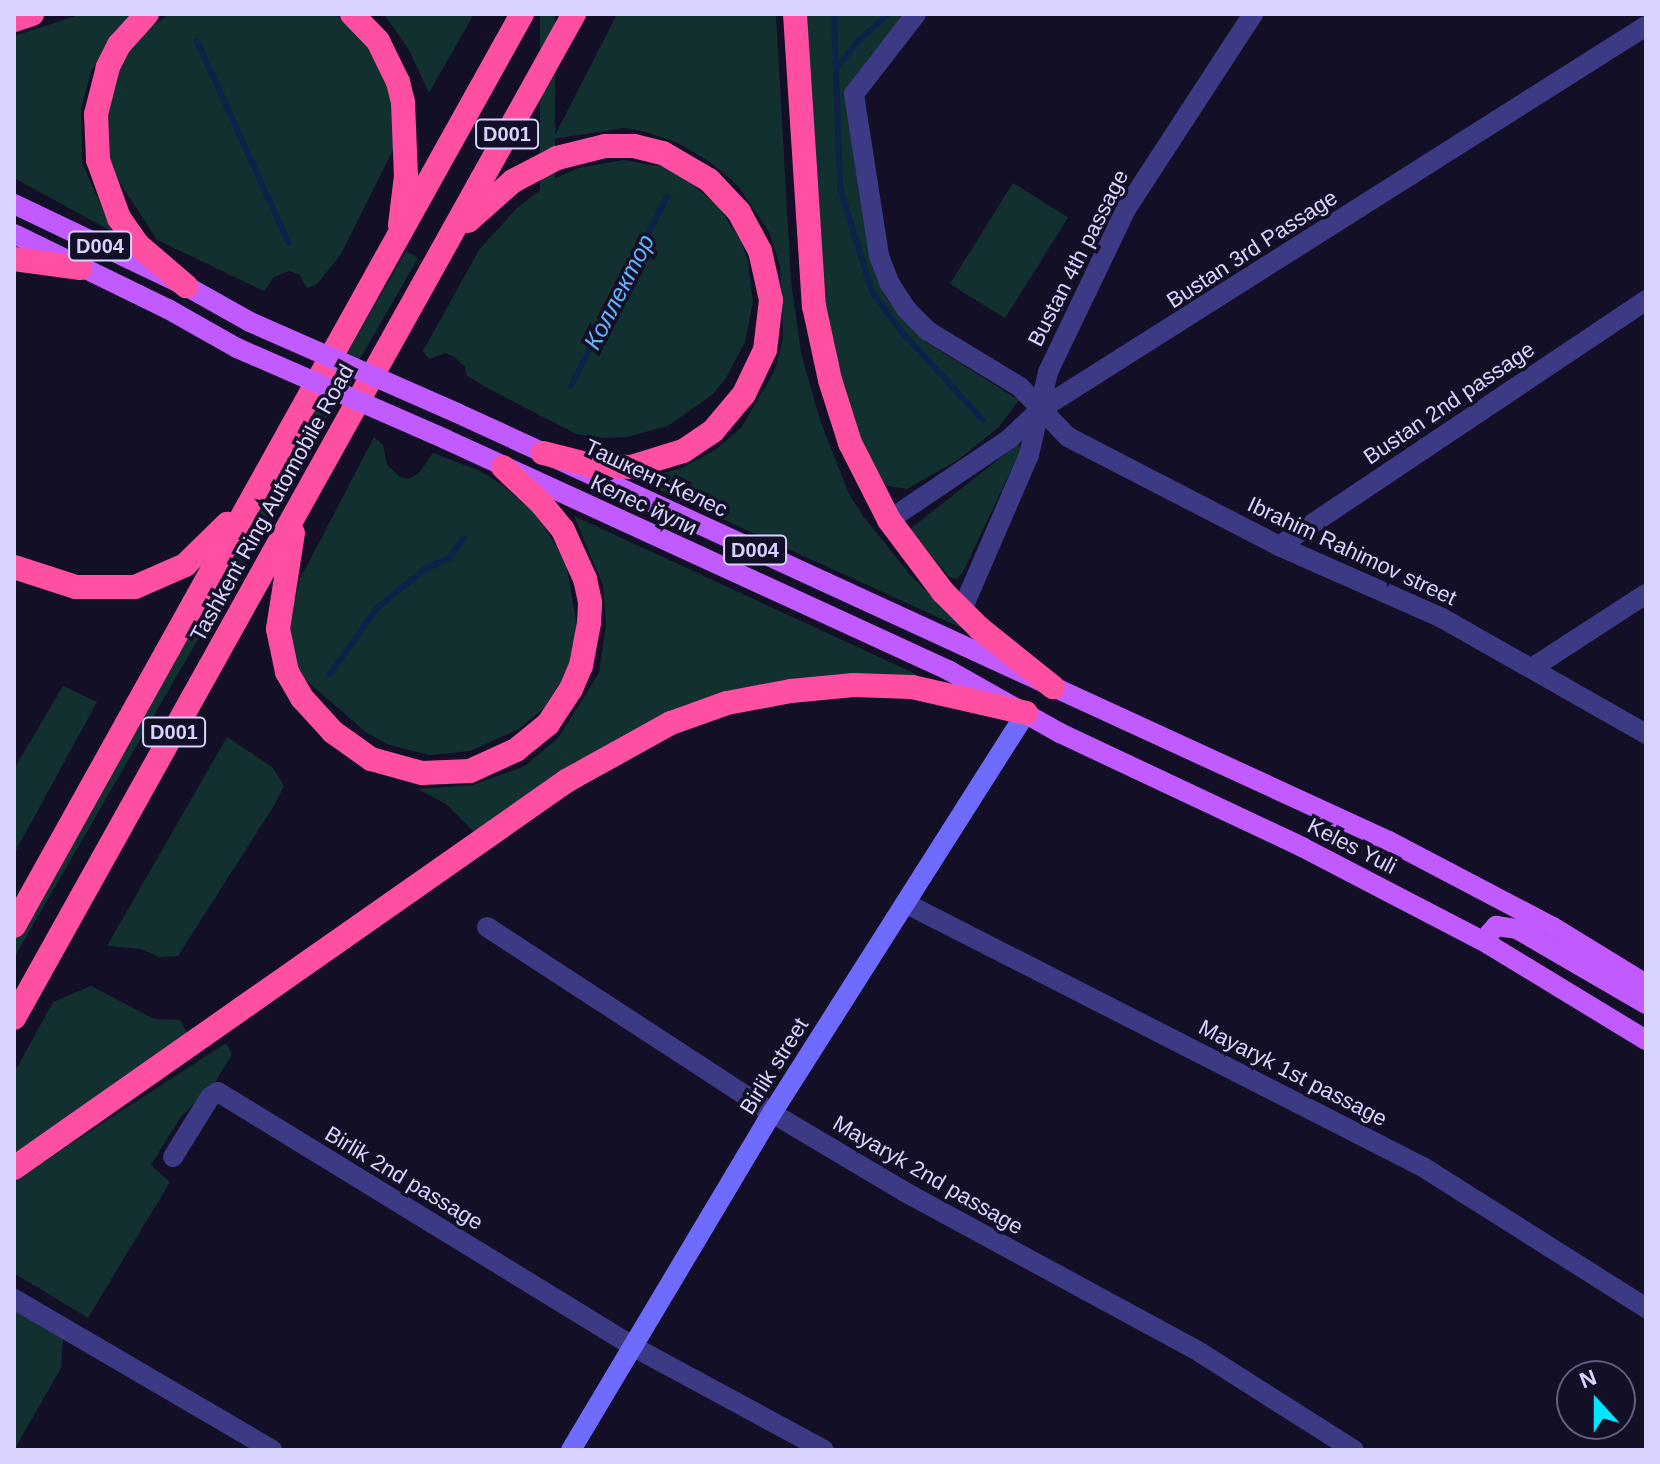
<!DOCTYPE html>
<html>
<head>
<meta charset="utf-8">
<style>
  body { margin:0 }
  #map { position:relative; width:1660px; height:1464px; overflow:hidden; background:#130f26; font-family:Helvetica,sans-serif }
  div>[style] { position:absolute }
  .green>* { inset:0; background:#12302f; transform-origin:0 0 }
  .stream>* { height:6px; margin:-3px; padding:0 3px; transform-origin:3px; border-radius:3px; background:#0c2248 }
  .street>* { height:20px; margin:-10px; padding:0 10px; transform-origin:10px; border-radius:10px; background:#3d3a85 }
  .secondary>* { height:20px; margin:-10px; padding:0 10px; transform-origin:10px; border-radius:10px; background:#6f6bff }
  .primary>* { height:20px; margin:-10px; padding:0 10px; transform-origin:10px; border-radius:10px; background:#c25bff }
  .highway>* { height:24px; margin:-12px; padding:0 12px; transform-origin:12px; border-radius:12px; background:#ff4fa3 }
  .primary-bridge>* { height:20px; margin:-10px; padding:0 10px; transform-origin:10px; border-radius:10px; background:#c25bff }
  span { translate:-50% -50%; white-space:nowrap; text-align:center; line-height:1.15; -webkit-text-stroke:7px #130f26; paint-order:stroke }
  .shield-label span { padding:2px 6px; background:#130f26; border:2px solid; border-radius:6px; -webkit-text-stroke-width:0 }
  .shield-label { font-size:20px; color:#d9d4ff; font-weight:700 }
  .street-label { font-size:22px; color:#d9d4ff }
  .water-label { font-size:24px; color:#62b6ff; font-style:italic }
  .frame { position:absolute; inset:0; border:16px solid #d9d4ff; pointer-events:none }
  .north { position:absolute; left:1556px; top:1360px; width:80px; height:80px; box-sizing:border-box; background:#130f26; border:2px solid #625e7d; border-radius:50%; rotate:339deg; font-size:22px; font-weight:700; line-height:32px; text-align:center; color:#d9d4ff }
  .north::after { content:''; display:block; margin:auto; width:28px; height:36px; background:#00e5ff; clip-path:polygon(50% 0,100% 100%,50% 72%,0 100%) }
</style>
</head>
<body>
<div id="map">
  <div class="green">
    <div style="clip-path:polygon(82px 14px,132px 14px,109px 40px,91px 72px,81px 108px,82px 163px,113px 232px,14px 178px,14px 36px)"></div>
    <div style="clip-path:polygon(169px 14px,334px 14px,357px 31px,383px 70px,395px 114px,395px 146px,341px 254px,317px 284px,307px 288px,300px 275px,289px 271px,274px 277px,264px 291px,157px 240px,104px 158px,103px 120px,122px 60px,146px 31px)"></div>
    <div style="clip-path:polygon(384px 14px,474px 14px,429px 93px,409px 50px)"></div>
    <div style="left:540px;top:14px;width:15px;height:206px"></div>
    <div style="clip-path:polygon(617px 14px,776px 14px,791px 281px,801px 353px,820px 420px,848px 492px,863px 516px,911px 576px,966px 630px,637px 480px,682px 468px,715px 450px,741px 428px,775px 370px,783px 338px,782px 304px,780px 266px,769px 232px,738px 186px,710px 162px,678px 143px,643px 131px,624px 128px,553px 139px)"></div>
    <div style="clip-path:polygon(807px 14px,905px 14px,850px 92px,873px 269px,886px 298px,926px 342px,1019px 400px,999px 427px,958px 460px,907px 489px,882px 485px,848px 411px,830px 347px,819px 224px)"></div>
    <div style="clip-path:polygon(623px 160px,664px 167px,684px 177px,718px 206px,741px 241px,748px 261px,753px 302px,745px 342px,726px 378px,713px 394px,668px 426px,627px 437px,603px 438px,576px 434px,491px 390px,466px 375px,465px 367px,453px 356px,445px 353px,429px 359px,423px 351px,479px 250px,517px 208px,556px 178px,578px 168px)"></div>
    <div style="left:1013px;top:183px;width:65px;height:119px;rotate:32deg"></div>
    <div style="left:406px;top:251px;width:14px;height:804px;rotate:30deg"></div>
    <div style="clip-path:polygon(374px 437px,383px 445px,387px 465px,400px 477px,407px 479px,418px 474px,433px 453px,480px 471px,501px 484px,538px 516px,566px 563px,576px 620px,575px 650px,560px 683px,544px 708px,519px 729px,470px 751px,429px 755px,387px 744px,367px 733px,302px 677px,293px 654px,289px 628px,300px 579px)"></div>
    <div style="clip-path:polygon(1018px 444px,1022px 447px,963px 572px,957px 579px,949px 577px,910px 529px)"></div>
    <div style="clip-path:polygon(574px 516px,918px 675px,785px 680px,684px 705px,590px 755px,476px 834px,446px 804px,418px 789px,473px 785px,525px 766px,558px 738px,599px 673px,606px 625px,603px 585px)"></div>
    <div style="clip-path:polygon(63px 686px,97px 702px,14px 854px,14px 769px)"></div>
    <div style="clip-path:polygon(227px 737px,272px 767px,284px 786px,275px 804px,178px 956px,160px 957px,141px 949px,107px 946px)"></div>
    <div style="clip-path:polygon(91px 986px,154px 1019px,180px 1020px,188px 1035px,14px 1154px,14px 1073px,53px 1002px)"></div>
    <div style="clip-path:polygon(226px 1043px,232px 1054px,216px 1081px,180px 1118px,151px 1165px,170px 1182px,88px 1318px,14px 1273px,14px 1181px)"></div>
    <div style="clip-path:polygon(14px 1308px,63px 1338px,61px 1368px,14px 1450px)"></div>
  </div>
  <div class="stream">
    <div style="left:834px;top:14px;width:174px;rotate:88deg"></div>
    <div style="left:840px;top:188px;width:109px;rotate:72.9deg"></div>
    <div style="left:872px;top:292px;width:49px;rotate:53.4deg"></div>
    <div style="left:901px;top:331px;width:121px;rotate:47.3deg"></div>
    <div style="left:197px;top:41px;width:221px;rotate:65.6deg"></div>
    <div style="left:836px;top:69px;width:33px;rotate:-52deg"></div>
    <div style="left:856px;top:43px;width:43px;rotate:-42.2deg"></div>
    <div style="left:571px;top:386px;width:212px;rotate:-63.1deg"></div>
    <div style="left:330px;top:674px;width:82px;rotate:-54.4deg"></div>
    <div style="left:378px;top:607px;width:59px;rotate:-38.8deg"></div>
    <div style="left:424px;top:570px;width:28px;rotate:-26deg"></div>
    <div style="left:449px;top:558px;width:25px;rotate:-53deg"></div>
  </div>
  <div class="street">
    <div style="left:916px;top:14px;width:101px;rotate:127.8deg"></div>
    <div style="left:854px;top:94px;width:164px;rotate:81.2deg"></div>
    <div style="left:879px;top:256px;width:30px;rotate:69deg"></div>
    <div style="left:890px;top:284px;width:30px;rotate:57deg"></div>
    <div style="left:906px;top:309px;width:31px;rotate:45deg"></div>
    <div style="left:928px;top:331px;width:108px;rotate:31.3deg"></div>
    <div style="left:1020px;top:387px;width:69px;rotate:46.2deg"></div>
    <div style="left:1068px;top:437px;width:237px;rotate:27.3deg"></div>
    <div style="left:1279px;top:546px;width:178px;rotate:23.8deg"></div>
    <div style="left:1442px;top:618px;width:235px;rotate:29.6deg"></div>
    <div style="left:889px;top:520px;width:145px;rotate:-34deg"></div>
    <div style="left:1009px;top:439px;width:44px;rotate:-43.2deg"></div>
    <div style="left:1041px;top:409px;width:716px;rotate:-32.34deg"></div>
    <div style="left:1279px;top:546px;width:442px;rotate:-33.8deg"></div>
    <div style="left:961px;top:612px;width:171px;rotate:-66.6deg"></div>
    <div style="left:1029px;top:455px;width:85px;rotate:-77.1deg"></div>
    <div style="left:1048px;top:372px;width:181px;rotate:-64.4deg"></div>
    <div style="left:1126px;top:209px;width:233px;rotate:-56.9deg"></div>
    <div style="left:1532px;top:668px;width:136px;rotate:-33deg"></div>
    <div style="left:905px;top:903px;width:581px;rotate:27.01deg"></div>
    <div style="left:1423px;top:1167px;width:264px;rotate:32.3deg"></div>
    <div style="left:487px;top:927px;width:340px;rotate:33.1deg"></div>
    <div style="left:772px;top:1113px;width:155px;rotate:30.7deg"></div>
    <div style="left:905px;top:1192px;width:337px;rotate:28.5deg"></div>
    <div style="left:1201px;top:1353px;width:181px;rotate:32.4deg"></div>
    <div style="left:173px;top:1157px;width:70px;rotate:-58.3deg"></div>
    <div style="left:210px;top:1097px;width:9px;rotate:-32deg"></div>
    <div style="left:218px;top:1092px;width:486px;rotate:31.5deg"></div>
    <div style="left:632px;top:1346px;width:218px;rotate:28.4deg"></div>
    <div style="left:14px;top:1299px;width:299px;rotate:30.3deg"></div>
  </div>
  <div class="secondary">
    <div style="left:571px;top:1450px;width:392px;rotate:-59.2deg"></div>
    <div style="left:772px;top:1113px;width:474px;rotate:-57.6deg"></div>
  </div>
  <div class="primary">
    <div style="left:14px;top:204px;width:191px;rotate:25.5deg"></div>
    <div style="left:186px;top:286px;width:73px;rotate:29.4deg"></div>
    <div style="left:14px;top:234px;width:171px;rotate:26deg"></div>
    <div style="left:168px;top:309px;width:79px;rotate:29.5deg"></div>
    <div style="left:457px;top:413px;width:1026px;rotate:24.67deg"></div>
    <div style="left:1389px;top:841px;width:185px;rotate:27.7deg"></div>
    <div style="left:1553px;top:927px;width:109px;rotate:31.5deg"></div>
    <div style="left:445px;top:439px;width:554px;rotate:24.67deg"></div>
    <div style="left:948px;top:670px;width:129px;rotate:29.4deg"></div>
    <div style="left:1060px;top:733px;width:268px;rotate:25.2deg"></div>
    <div style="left:1302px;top:847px;width:210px;rotate:27.5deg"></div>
    <div style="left:1488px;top:944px;width:185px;rotate:31.3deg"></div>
    <div style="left:1488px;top:944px;width:10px;rotate:-84deg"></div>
    <div style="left:1489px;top:934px;width:11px;rotate:-49deg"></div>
    <div style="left:1496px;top:926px;width:21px;rotate:8deg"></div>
    <div style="left:1517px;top:929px;width:149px;rotate:30.2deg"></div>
  </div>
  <div class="highway">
    <div style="left:147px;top:14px;width:42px;rotate:132.1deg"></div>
    <div style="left:119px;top:45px;width:25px;rotate:117deg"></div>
    <div style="left:108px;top:67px;width:49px;rotate:104.3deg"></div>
    <div style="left:96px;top:114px;width:46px;rotate:87.5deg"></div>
    <div style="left:98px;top:160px;width:62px;rotate:70.1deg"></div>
    <div style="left:119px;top:218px;width:32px;rotate:55deg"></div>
    <div style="left:137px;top:244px;width:65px;rotate:40.6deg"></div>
    <div style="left:352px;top:14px;width:37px;rotate:46deg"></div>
    <div style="left:378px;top:41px;width:46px;rotate:64deg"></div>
    <div style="left:398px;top:82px;width:21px;rotate:76deg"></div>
    <div style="left:403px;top:102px;width:74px;rotate:87.7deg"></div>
    <div style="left:406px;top:176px;width:49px;rotate:97deg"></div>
    <div style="left:795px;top:14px;width:293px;rotate:86.3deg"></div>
    <div style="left:814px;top:306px;width:76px;rotate:77.8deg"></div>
    <div style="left:830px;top:380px;width:66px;rotate:72.4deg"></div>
    <div style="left:850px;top:443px;width:86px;rotate:63.1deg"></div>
    <div style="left:889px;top:520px;width:90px;rotate:53.1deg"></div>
    <div style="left:943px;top:592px;width:51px;rotate:45deg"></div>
    <div style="left:979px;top:628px;width:95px;rotate:38.6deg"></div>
    <div style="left:14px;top:20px;width:19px;rotate:-18deg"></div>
    <div style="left:468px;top:221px;width:60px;rotate:-41.6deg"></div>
    <div style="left:513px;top:181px;width:50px;rotate:-27.6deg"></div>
    <div style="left:557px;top:158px;width:49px;rotate:-14deg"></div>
    <div style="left:605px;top:146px;width:29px"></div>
    <div style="left:634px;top:146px;width:30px;rotate:14deg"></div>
    <div style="left:663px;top:153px;width:53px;rotate:30.4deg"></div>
    <div style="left:709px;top:180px;width:44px;rotate:46.8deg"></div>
    <div style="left:739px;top:212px;width:44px;rotate:61.7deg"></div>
    <div style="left:760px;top:251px;width:50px;rotate:77.3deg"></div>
    <div style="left:771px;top:300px;width:50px;rotate:96.8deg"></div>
    <div style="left:765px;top:350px;width:49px;rotate:115.5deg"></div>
    <div style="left:744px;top:394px;width:48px;rotate:130deg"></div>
    <div style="left:713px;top:431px;width:36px;rotate:146deg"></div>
    <div style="left:683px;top:451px;width:54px;rotate:162.9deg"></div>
    <div style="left:631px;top:467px;width:37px;rotate:-178deg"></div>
    <div style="left:594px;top:466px;width:53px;rotate:-165.7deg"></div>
    <div style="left:14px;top:259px;width:67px;rotate:7.8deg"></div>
    <div style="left:293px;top:533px;width:97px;rotate:98.9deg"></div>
    <div style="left:278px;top:629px;width:44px;rotate:78.2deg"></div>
    <div style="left:287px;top:672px;width:30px;rotate:60deg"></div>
    <div style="left:302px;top:698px;width:46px;rotate:47.6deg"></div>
    <div style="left:333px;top:732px;width:47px;rotate:35.4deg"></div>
    <div style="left:371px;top:759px;width:53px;rotate:15.4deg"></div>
    <div style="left:422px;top:773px;width:48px;rotate:-2.4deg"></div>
    <div style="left:470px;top:771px;width:51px;rotate:-24.5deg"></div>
    <div style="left:516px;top:750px;width:41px;rotate:-39.1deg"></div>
    <div style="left:548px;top:724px;width:42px;rotate:-56.7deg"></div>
    <div style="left:571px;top:689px;width:25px;rotate:-67deg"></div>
    <div style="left:581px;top:666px;width:44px;rotate:-79.5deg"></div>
    <div style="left:589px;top:623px;width:21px;rotate:-87deg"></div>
    <div style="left:590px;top:602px;width:24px;rotate:-102deg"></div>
    <div style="left:585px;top:579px;width:54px;rotate:-114.2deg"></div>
    <div style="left:563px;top:530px;width:32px;rotate:-129deg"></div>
    <div style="left:543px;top:505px;width:55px;rotate:-136.5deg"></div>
    <div style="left:14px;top:567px;width:65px;rotate:17.9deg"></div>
    <div style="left:76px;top:587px;width:59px"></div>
    <div style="left:135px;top:587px;width:55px;rotate:-23.7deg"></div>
    <div style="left:185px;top:565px;width:59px;rotate:-44.3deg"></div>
    <div style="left:14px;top:926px;width:1044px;rotate:-60.88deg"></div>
    <div style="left:14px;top:1018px;width:1150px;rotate:-60.85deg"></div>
    <div style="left:14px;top:1168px;width:676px;rotate:-35.01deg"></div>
    <div style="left:568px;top:780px;width:118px;rotate:-29deg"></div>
    <div style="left:671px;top:723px;width:59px;rotate:-19.7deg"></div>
    <div style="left:727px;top:703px;width:65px;rotate:-10.6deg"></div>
    <div style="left:791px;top:691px;width:63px;rotate:-5.4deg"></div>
    <div style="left:854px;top:685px;width:58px;rotate:2deg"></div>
    <div style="left:912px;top:687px;width:117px;rotate:12.8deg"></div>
  </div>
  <div class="primary-bridge">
    <div style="left:250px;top:322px;width:226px;rotate:23.7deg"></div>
    <div style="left:237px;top:348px;width:227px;rotate:23.6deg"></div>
  </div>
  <div class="shield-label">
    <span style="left:507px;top:134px">D001</span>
    <span style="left:100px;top:246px">D004</span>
    <span style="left:755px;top:550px">D004</span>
    <span style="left:174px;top:732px">D001</span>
  </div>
  <div class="street-label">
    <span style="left:1252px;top:249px;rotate:-33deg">Bustan 3rd Passage</span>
    <span style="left:1078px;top:258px;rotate:-63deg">Bustan 4th passage</span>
    <span style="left:1449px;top:403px;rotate:-34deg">Bustan 2nd passage</span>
    <span style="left:656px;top:478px;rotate:25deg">Ташкент-Келес</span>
    <span style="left:272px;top:503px;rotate:-61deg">Tashkent Ring Automobile Road</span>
    <span style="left:644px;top:505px;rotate:25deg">Келес йули</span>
    <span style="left:1352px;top:551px;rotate:25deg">Ibrahim Rahimov street</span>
    <span style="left:1352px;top:846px;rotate:27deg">Keles Yuli</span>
    <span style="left:774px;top:1066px;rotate:-58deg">Birlik street</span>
    <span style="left:1293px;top:1073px;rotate:27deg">Mayaryk 1st passage</span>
    <span style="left:928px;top:1175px;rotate:30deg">Mayaryk 2nd passage</span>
    <span style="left:404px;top:1178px;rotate:31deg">Birlik 2nd passage</span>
  </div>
  <div class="water-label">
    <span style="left:619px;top:292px;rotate:-63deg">Коллектор</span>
  </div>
  <div class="frame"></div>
  <div class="north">N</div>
</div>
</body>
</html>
